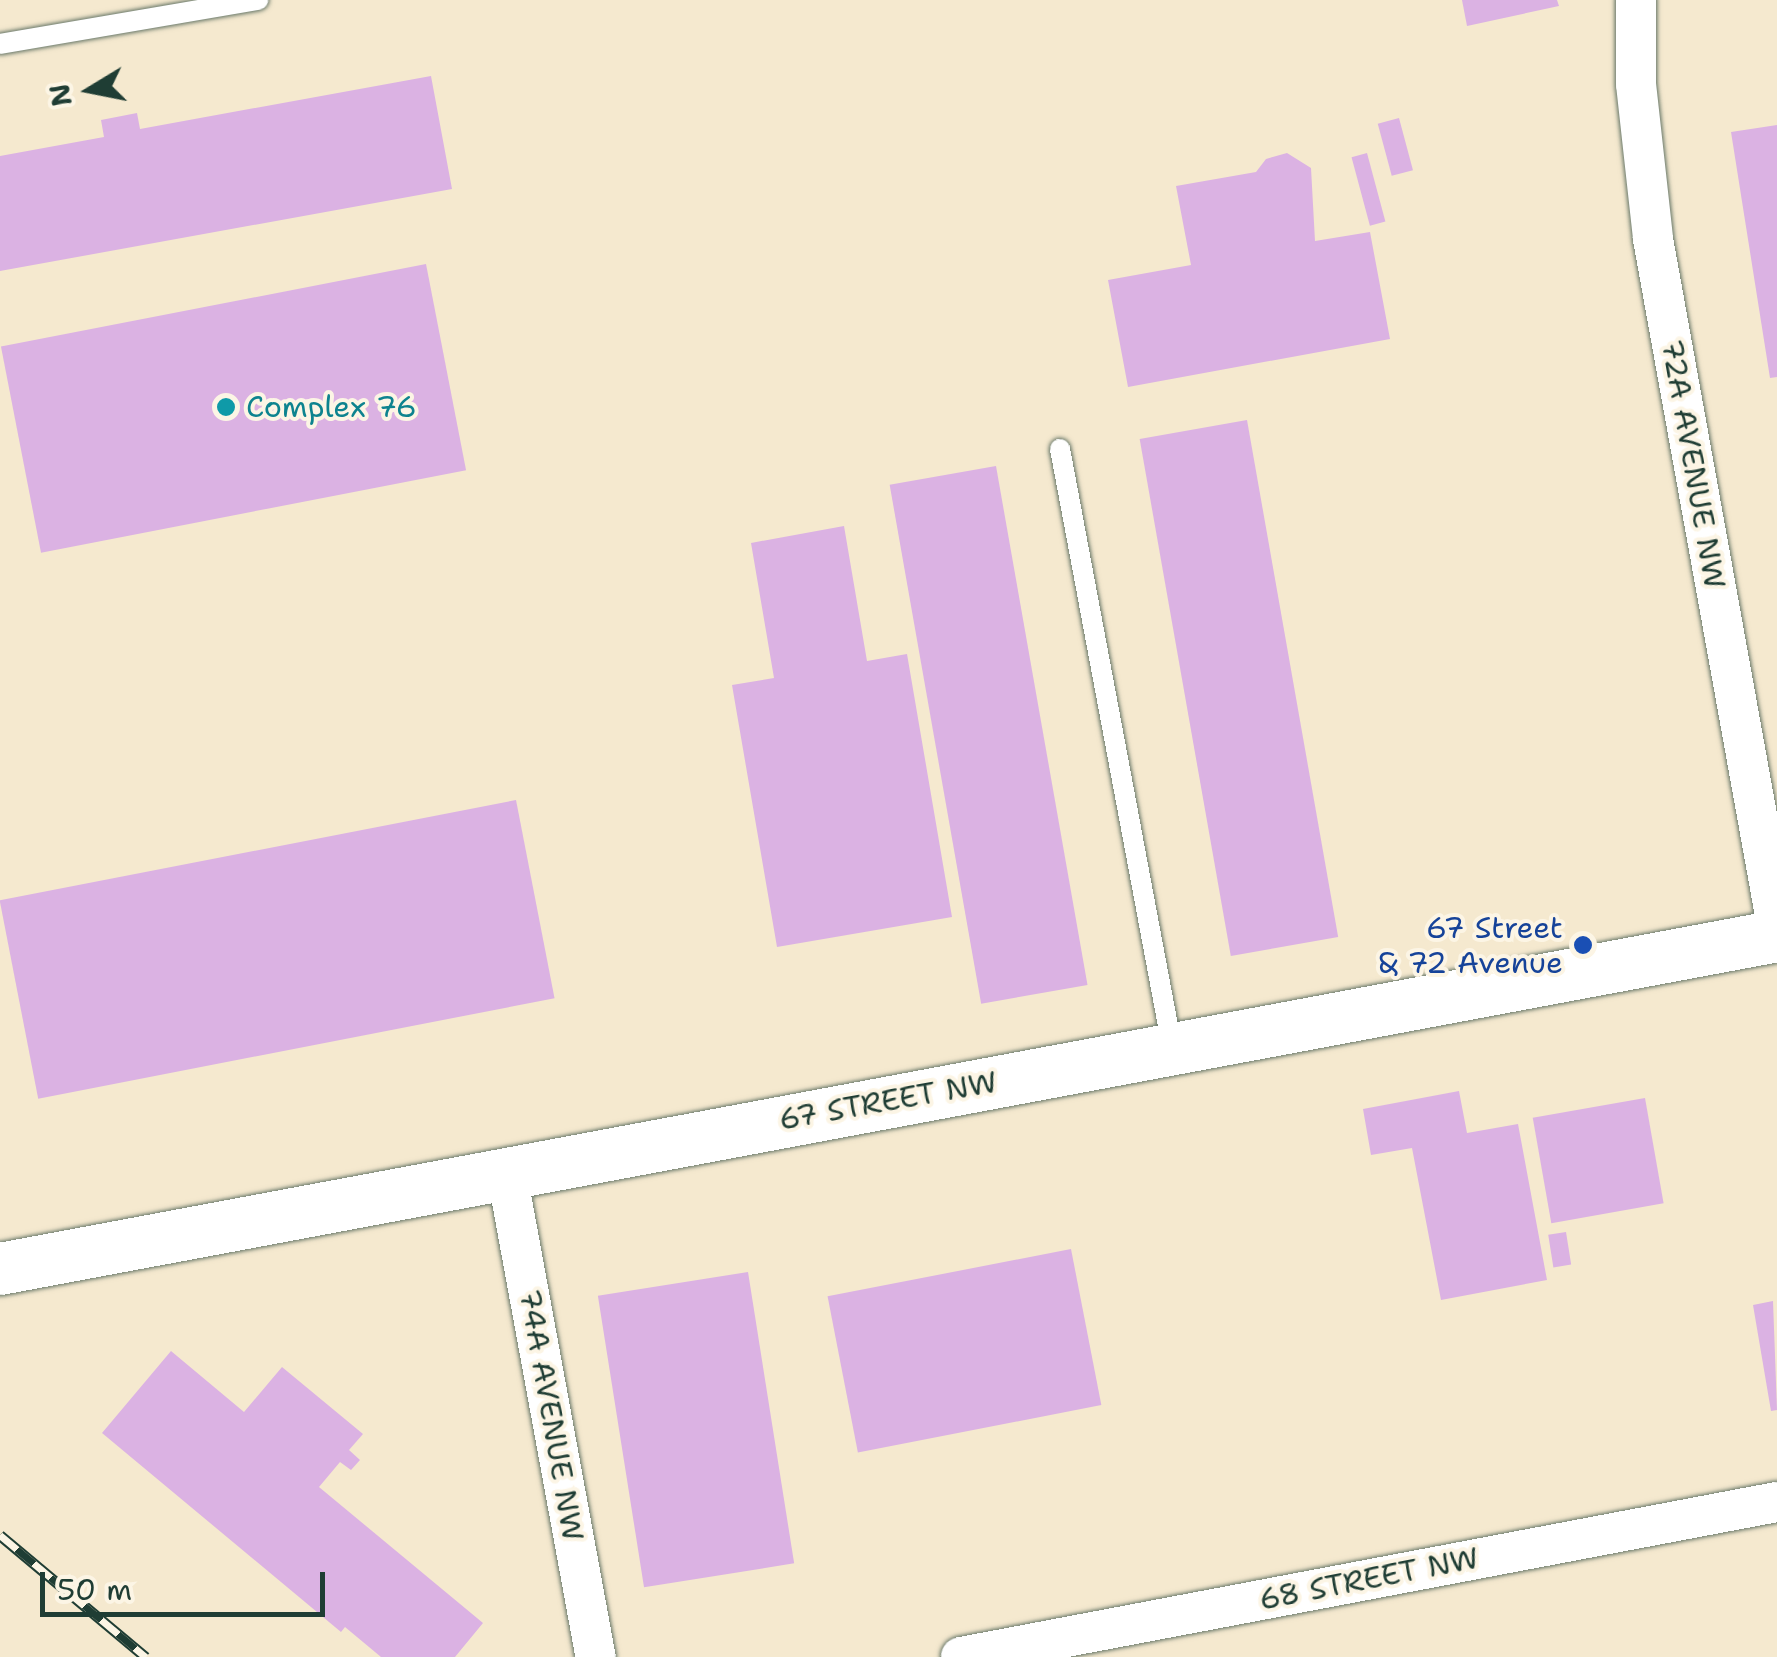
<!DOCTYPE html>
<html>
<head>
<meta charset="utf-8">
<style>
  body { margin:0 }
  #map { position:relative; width:1777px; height:1657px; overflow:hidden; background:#f5e9cf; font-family:"Shantell Sans",sans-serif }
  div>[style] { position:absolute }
  .building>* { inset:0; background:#dbb2e3; transform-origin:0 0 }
  .roads { filter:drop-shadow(0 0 2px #6a796a) drop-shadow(0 0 2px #6a796a) }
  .service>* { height:20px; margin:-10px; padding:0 10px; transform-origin:10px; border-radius:10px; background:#fff }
  .minor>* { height:40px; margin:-20px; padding:0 20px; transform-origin:20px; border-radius:20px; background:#fff }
  .tertiary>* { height:52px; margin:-26px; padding:0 26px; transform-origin:26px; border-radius:26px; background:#fff }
  .rail>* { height:11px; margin-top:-5.5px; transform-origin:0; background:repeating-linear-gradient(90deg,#fcf5e5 0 22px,#1f3d34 0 44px); box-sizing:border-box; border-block:2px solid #1f3d34 }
  .dots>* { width:28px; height:28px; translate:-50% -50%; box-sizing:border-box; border:5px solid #fcf5e5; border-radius:50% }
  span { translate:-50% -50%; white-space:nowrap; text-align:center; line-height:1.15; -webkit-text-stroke:8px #fcf5e5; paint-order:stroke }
  .culture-label { font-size:30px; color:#0d838f }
  .left { translate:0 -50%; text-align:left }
  .street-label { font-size:30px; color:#1f3d34 }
  .transit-label { font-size:30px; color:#164399 }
  .right { translate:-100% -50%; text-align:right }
  .north { position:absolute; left:40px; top:40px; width:100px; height:100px; -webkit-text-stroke:8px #fcf5e5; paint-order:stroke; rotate:260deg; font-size:28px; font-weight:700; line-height:40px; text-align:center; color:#1f3d34 }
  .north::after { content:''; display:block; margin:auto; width:35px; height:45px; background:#1f3d34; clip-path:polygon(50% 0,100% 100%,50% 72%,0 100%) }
  .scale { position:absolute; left:40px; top:1572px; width:285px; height:45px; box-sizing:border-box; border:5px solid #1f3d34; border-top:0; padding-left:12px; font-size:30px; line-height:35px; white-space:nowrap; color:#1f3d34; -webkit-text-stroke:8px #fcf5e5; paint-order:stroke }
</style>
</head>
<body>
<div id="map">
  <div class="building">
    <div style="clip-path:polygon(1462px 0,1557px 0,1559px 6px,1467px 26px)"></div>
    <div style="clip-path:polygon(431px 76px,452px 189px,0 271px,0 156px,104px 137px,101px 120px,137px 113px,140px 129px)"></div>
    <div style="left:1399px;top:118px;width:54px;height:22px;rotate:75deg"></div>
    <div style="clip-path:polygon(1777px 125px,1777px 377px,1770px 378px,1731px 132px)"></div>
    <div style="clip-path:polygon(1287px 153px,1311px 168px,1315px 241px,1370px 232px,1390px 339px,1128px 387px,1108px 280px,1191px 265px,1176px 186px,1256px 172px,1266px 159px)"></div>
    <div style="left:1367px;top:153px;width:71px;height:16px;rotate:75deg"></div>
    <div style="left:426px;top:264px;width:210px;height:433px;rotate:79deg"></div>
    <div style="left:1247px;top:420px;width:525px;height:109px;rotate:80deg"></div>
    <div style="left:996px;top:466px;width:527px;height:108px;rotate:80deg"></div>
    <div style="clip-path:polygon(844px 526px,867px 661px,907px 654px,952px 917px,777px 947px,732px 685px,774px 678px,751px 543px)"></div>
    <div style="left:516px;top:800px;width:202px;height:526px;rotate:79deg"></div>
    <div style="clip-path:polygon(1459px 1091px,1467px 1133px,1518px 1124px,1547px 1280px,1441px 1300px,1412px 1148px,1371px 1155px,1363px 1109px)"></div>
    <div style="left:1645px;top:1098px;width:107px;height:114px;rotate:80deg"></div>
    <div style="left:1566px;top:1232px;width:33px;height:18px;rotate:81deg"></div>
    <div style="left:1071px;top:1249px;width:159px;height:248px;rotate:79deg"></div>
    <div style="left:748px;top:1272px;width:295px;height:152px;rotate:81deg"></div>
    <div style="clip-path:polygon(1773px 1301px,1777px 1410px,1771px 1411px,1753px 1305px)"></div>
    <div style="clip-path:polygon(171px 1351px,244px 1412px,282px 1367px,363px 1434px,349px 1450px,360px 1460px,351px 1470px,340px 1462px,319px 1487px,483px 1623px,455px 1657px,381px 1657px,345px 1627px,341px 1632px,102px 1433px)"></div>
  </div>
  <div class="roads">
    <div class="service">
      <div style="left:0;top:44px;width:262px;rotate:-9.7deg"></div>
      <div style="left:1060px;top:449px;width:608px;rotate:79.39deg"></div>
    </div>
    <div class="minor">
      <div style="left:1636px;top:0;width:84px;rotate:90deg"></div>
      <div style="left:1636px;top:84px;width:156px;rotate:83.7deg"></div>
      <div style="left:1653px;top:239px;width:698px;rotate:79.77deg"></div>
      <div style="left:507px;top:1174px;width:491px;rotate:79.6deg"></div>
      <div style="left:961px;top:1657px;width:831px;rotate:-10.76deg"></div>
    </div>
    <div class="tertiary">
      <div style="left:0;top:1269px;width:1808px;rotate:-10.61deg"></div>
    </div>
  </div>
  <div class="rail">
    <div style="left:0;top:1535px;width:190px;rotate:39.9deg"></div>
  </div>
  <div class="dots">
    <div style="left:226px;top:407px;background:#0f9aa8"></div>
    <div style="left:1583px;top:945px;background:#1a4fb4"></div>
  </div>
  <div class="culture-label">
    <span class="left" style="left:246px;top:407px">Complex 76</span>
  </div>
  <div class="street-label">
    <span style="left:1693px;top:464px;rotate:80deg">72A AVENUE NW</span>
    <span style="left:888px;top:1101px;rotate:-10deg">67 STREET NW</span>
    <span style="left:551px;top:1415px;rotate:80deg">74A AVENUE NW</span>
    <span style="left:1369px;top:1579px;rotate:-11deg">68 STREET NW</span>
  </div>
  <div class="transit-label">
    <span class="right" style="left:1563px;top:945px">67 Street<br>&amp; 72 Avenue</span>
  </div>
  <div class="north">N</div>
  <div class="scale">50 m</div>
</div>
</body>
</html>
